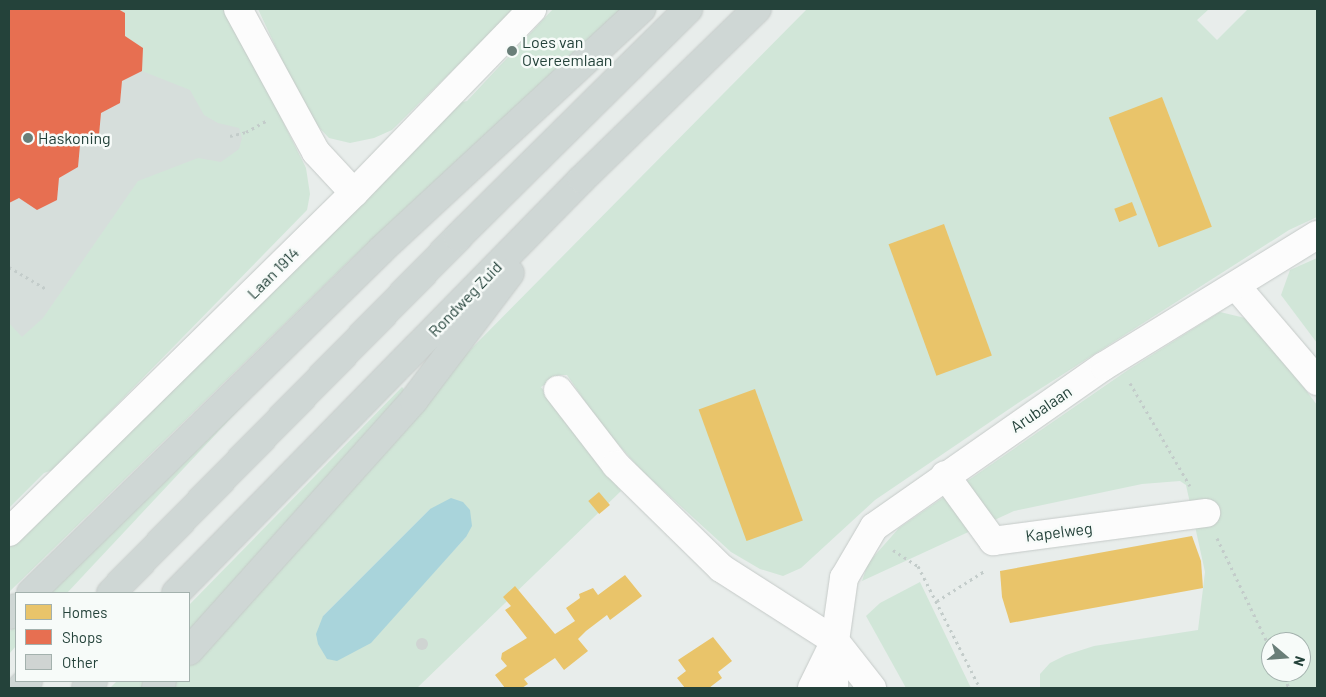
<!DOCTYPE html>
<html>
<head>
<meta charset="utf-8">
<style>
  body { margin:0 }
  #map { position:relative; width:1326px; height:697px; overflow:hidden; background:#e8edeb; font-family:Barlow,sans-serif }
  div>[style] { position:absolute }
  .built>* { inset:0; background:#d6dedb }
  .green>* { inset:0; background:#d1e6d8 }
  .water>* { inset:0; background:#a9d4db }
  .homes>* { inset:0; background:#e9c46a; transform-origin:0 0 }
  .shops>* { inset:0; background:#e76f51 }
  .building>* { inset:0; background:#cfd4d2 }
  .round { border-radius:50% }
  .path>* { height:3px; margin-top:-1.5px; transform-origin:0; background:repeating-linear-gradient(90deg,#c3ccca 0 2.5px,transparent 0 6.5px) }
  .roads { filter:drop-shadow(0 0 1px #c5cac8) drop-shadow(0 0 1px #c5cac8) }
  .minor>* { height:28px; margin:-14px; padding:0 14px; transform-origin:14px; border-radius:14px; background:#fcfcfc }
  .major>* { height:28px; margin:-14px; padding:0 14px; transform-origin:14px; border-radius:14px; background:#cfd7d5 }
  .dots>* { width:14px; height:14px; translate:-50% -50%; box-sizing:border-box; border:2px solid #f7fbf9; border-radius:50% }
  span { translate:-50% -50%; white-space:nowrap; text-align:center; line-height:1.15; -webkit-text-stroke:5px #f7fbf9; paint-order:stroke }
  .poi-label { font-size:16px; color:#24423a }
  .left { translate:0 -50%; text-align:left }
  .street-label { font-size:16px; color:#24423a }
  .frame { position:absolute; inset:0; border:10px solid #24423a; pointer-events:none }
  .legend { position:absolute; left:15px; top:592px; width:175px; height:90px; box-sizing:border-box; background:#f7fbf9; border:1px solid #a3b1ad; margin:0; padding:6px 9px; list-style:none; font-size:15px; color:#24423a }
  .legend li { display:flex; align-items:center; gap:10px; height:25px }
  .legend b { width:25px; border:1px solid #a3b1ad }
  .north { position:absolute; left:1261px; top:632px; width:50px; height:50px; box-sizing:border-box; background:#f7fbf9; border:1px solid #a3b1ad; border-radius:50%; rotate:108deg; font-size:14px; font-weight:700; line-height:20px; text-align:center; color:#24423a }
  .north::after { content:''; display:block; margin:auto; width:18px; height:22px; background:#697e78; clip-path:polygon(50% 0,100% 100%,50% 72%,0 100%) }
</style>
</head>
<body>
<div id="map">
  <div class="built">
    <div style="clip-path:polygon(9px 9px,190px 9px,254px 146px,9px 386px)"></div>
  </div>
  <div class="green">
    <div style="clip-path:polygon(118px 9px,227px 9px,306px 168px,310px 194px,307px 210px,53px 470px,44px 473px,9px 508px,9px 323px,22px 337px,43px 318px,138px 181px,198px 158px,221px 162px,239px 149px,242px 138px,239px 128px,218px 123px,204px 115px,190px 90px,142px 71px,143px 48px,125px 36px,125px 13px)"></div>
    <div style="clip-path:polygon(258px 9px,515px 9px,392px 130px,374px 138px,350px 143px,329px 138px,308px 116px)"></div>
    <div style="clip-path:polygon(553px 9px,621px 9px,349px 261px,9px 592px,9px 548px,180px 383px,459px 103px,467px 101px)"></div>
    <div style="clip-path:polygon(evenodd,807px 9px,1209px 9px,1197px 20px,1217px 40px,1248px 9px,1317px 9px,1317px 217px,1289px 230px,1018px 403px,875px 500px,801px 568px,783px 576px,760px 569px,731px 552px,641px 470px,601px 425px,567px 375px,560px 375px,541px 387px,621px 491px,417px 688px,170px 688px,176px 681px,189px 681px,189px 666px,280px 558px,463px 357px,807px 9px,430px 509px,466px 537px,399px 610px,323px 616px,430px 509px)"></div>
    <div style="clip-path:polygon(1317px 258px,1317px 343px,1281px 295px,1290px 270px)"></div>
    <div style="clip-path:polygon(evenodd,1220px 312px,1245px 318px,1269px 341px,1317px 405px,1317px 688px,1040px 688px,1040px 674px,1050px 663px,1066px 655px,1094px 646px,1198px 630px,1205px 572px,1186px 485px,1180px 481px,1142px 484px,1014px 511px,862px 581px,868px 563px,899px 528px,1128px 370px,1220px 312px,1271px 642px,1301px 642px,1301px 672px,1271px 672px,1271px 642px)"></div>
    <div style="clip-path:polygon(402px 387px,406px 392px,189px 636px,189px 605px)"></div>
    <div style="clip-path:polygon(258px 389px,67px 593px,47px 593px)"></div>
    <div style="clip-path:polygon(920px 582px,971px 688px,906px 688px,866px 616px,880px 603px)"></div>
    <div style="clip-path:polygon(16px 624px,16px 646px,9px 654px,9px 632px)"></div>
    <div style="clip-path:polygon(117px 681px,149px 681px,142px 688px,110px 688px)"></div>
  </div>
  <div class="water">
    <div style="clip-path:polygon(451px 498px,463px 502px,470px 510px,472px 526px,466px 537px,371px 643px,337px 661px,327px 659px,318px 644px,316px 634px,323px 616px,430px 509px)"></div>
  </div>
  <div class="homes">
    <div style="left:1162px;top:97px;width:139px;height:57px;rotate:69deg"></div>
    <div style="left:1132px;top:202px;width:14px;height:19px;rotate:69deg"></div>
    <div style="left:944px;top:224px;width:140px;height:59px;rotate:70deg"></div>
    <div style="left:755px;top:389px;width:140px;height:60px;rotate:70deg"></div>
    <div style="left:599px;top:492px;width:17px;height:14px;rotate:50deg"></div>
    <div style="clip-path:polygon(1192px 536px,1201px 561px,1203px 588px,1010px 623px,1002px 597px,1000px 571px)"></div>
    <div style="clip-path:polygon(625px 575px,642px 596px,610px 620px,607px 615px,586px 631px,578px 639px,588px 651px,564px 670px,555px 658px,524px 679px,528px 684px,522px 688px,505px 688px,495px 675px,507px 666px,501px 659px,502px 653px,527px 638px,505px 610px,511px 606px,503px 597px,515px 586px,555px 634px,575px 621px,566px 608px,580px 598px,579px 594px,593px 588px,598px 595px)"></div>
    <div style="clip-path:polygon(713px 637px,732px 661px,718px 672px,722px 678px,709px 688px,685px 688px,677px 678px,686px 671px,678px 660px)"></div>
  </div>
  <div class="shops">
    <div style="clip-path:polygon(9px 9px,118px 9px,125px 13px,125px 36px,143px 48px,142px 71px,122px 81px,120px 103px,101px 113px,99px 135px,80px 145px,78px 167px,59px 178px,57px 200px,37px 210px,19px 198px,9px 203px)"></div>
  </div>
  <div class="building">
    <div class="round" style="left:416px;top:638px;width:12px;height:12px"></div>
  </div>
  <div class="path">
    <div style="left:230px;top:136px;width:16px;rotate:-14deg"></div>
    <div style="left:246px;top:132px;width:23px;rotate:-29deg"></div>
    <div style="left:9px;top:267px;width:45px;rotate:30.5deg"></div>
    <div style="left:1130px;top:383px;width:119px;rotate:59.8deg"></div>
    <div style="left:1217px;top:538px;width:124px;rotate:64.3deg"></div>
    <div style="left:893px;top:550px;width:30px;rotate:33deg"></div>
    <div style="left:918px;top:566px;width:137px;rotate:63.1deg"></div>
    <div style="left:937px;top:601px;width:58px;rotate:-32.3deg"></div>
    <div style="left:1281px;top:672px;width:18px;rotate:63deg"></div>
  </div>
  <div class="roads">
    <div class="minor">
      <div style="left:238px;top:9px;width:163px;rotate:61.4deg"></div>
      <div style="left:316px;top:152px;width:56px;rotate:47.2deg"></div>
      <div style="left:1236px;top:286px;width:125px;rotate:49.5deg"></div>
      <div style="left:558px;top:390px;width:95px;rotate:52.3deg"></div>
      <div style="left:616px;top:465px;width:147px;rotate:44.4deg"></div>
      <div style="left:721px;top:568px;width:135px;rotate:32.6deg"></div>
      <div style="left:835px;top:641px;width:60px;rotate:51.8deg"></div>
      <div style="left:945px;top:475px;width:82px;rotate:54deg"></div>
      <div style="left:993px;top:541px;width:215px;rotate:-7.5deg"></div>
      <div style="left:9px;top:532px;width:484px;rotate:-44.5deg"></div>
      <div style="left:354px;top:193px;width:256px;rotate:-45.9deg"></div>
      <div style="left:812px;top:688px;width:43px;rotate:-64deg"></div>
      <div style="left:834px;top:688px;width:47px;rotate:-88.8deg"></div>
      <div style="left:835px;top:641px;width:64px;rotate:-81.9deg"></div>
      <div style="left:844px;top:578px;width:59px;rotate:-59.5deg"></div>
      <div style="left:874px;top:527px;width:281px;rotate:-35deg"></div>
      <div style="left:1104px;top:366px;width:250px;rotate:-31.6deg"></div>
    </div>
    <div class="major">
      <div style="left:31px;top:593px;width:490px;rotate:-44.4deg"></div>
      <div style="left:381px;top:250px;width:355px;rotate:-42.8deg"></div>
      <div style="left:111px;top:593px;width:497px;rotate:-45.7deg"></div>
      <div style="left:458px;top:237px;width:324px;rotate:-44.7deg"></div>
      <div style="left:176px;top:593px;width:580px;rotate:-45.56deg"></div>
      <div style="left:582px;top:179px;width:244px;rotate:-44.2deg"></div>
      <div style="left:9px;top:615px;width:10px;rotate:-45deg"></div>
      <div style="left:189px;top:651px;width:337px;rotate:-48.1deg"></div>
      <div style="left:414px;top:400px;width:159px;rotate:-52.9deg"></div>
      <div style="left:21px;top:688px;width:10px;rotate:-45deg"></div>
      <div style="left:86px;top:688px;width:10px;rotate:-45deg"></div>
      <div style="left:156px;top:688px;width:9px;rotate:-49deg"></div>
    </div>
  </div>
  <div class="dots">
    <div style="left:512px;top:51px;background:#697e78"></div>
    <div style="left:28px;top:138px;background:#697e78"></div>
  </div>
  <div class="poi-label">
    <span class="left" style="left:522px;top:51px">Loes van<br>Overeemlaan</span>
    <span class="left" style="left:38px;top:138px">Haskoning</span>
  </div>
  <div class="street-label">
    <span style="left:273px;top:273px;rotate:-45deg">Laan 1914</span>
    <span style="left:465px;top:299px;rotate:-46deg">Rondweg Zuid</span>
    <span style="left:1041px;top:409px;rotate:-34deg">Arubalaan</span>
    <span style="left:1059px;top:532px;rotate:-7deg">Kapelweg</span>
  </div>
  <div class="frame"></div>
  <ul class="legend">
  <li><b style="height:14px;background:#e9c46a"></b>Homes</li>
  <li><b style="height:14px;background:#e76f51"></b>Shops</li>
  <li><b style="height:14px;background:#cfd4d2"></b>Other</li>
  </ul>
  <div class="north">N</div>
</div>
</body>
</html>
